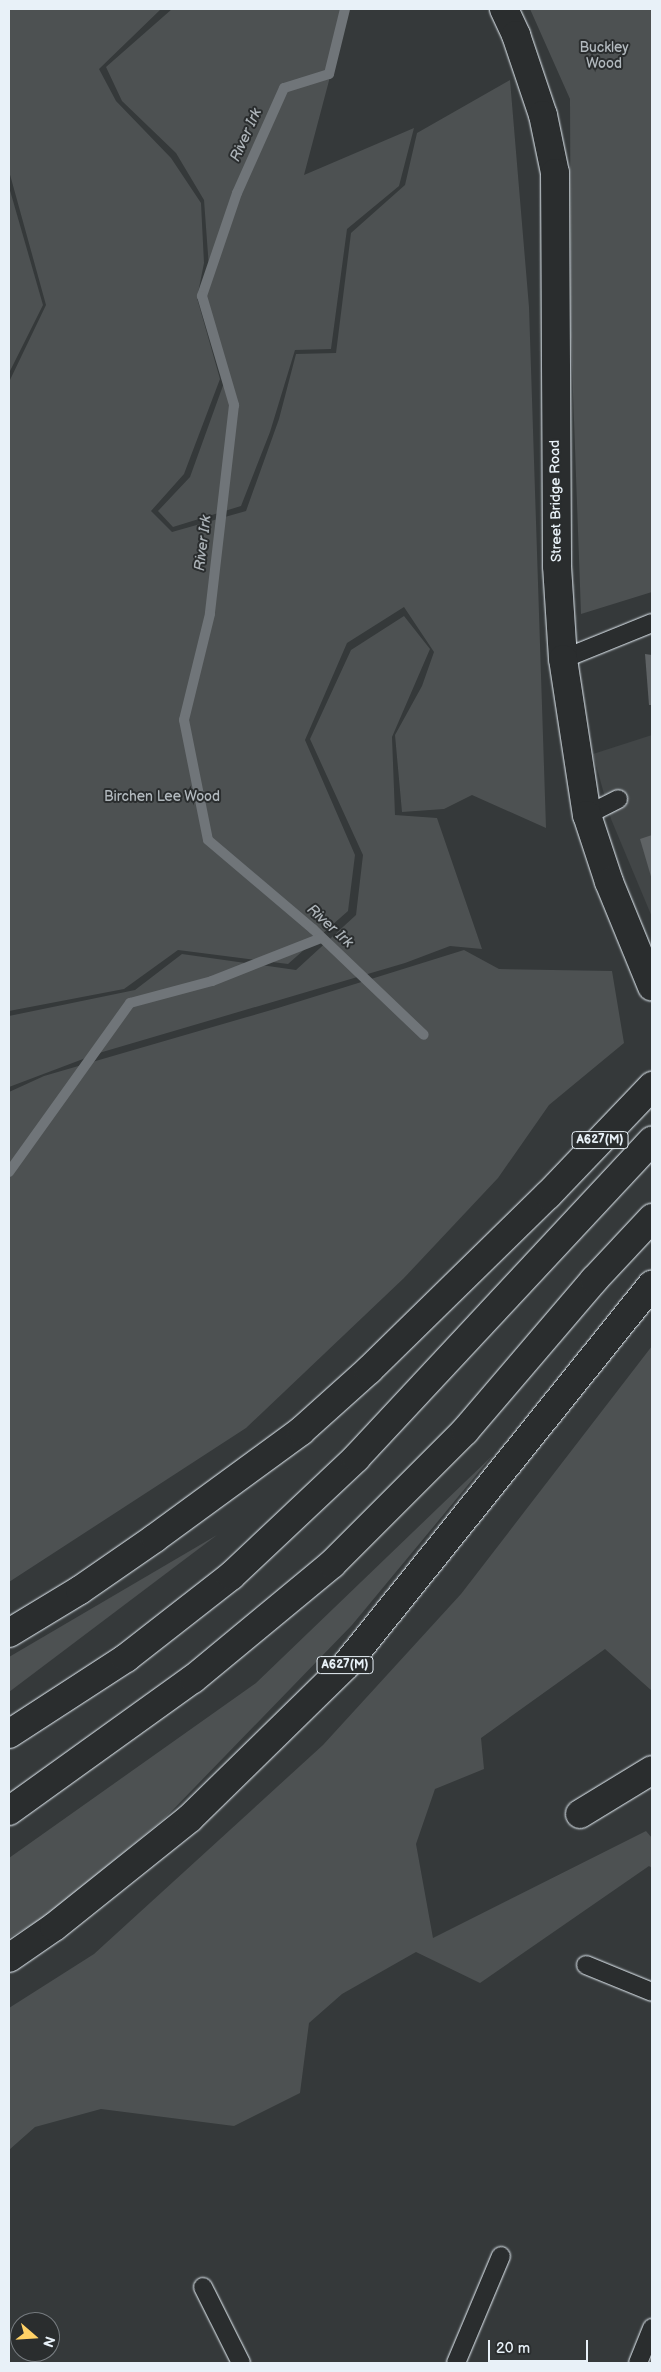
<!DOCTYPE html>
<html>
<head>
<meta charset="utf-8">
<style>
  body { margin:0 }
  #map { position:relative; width:661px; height:2372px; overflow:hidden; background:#35393a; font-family:"Balsamiq Sans",sans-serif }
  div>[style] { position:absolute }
  .built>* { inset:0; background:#424647 }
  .green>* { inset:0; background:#4d5152 }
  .stream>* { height:10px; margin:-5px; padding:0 5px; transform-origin:5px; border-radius:5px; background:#707579 }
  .building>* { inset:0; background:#5f6365 }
  .roads { filter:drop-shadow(0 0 1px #e8f1f8) drop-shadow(0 0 1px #e8f1f8) }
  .service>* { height:18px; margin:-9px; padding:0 9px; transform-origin:9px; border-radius:9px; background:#2a2d2e }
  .minor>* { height:28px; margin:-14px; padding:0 14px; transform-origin:14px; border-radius:14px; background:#2a2d2e }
  .secondary>* { height:28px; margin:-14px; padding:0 14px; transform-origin:14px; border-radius:14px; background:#2a2d2e }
  .motorway>* { height:28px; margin:-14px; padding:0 14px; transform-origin:14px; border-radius:14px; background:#2a2d2e }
  span { translate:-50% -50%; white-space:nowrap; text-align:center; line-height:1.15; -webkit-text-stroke:4px #2a2d2e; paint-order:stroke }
  .shield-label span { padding:1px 4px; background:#2a2d2e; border:1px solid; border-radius:4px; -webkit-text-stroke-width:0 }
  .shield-label { font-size:12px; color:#e8f1f8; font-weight:700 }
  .park-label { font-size:14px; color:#b2b9be }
  .street-label { font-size:14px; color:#e8f1f8 }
  .water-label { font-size:15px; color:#acb3b8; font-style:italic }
  .frame { position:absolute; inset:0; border:10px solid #e8f1f8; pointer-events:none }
  .north { position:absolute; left:10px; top:2312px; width:50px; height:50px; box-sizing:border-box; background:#2a2d2e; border:1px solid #767b7f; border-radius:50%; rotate:109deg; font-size:14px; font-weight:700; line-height:20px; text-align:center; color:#e8f1f8 }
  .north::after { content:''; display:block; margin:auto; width:18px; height:22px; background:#ffd166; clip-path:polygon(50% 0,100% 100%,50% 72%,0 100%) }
  .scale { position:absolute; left:488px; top:2340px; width:100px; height:22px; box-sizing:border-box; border:2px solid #e8f1f8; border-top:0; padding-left:6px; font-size:15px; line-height:18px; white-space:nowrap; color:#e8f1f8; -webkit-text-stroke:4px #2a2d2e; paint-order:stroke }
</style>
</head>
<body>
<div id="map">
  <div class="built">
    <div style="clip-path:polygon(652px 735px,652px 917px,611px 819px,593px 754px)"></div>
  </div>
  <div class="green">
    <div style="clip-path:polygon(9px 9px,161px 9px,99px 69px,116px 101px,171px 158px,201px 203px,204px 263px,197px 298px,220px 379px,184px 474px,151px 511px,172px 532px,246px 511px,279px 419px,296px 354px,336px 353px,351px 233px,405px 185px,417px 133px,510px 80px,529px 307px,546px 828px,472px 795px,444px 809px,402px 812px,395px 735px,422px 686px,434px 652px,404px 607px,347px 643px,305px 740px,355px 855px,348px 911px,288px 964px,178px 950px,124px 989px,9px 1011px,9px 382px,46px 305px,9px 171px)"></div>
    <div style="clip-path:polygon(172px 9px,348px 9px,304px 175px,414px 128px,399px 186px,347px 229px,331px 349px,295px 350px,270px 432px,241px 506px,173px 527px,158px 511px,190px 477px,225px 380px,201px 299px,209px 268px,204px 200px,176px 153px,122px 101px,106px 67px)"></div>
    <div style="clip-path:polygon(530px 9px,652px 9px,652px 592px,581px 614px,571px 337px,570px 99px)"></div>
    <div style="clip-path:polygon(9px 187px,43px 305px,9px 373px)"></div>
    <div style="clip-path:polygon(404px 616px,430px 649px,392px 737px,395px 815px,437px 818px,482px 949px,450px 946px,405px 963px,99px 1053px,9px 1087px,9px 1016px,135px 990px,182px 954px,296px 970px,356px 915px,363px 855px,310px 739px,351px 650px)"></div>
    <div style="clip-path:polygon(464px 950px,499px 969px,612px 971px,624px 1043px,549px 1105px,498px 1178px,404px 1278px,246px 1428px,9px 1582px,9px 1092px,44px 1076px,278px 1008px)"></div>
    <div style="clip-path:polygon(652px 1346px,652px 1691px,605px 1649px,481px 1738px,484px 1769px,435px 1789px,416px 1844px,433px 1938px,646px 1831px,652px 1838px,652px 1868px,649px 1866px,480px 1983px,416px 1952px,342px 1994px,309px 2023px,300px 2093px,234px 2126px,101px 2109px,35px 2127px,9px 2150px,9px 2008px,94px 1954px,323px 1745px,461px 1594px)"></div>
    <div style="clip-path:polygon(492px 1456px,352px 1625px,164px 1819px,46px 1916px,9px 1938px,9px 1858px,256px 1683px)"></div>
    <div style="clip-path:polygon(217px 1535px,9px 1692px,9px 1657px)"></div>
  </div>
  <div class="stream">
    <div style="left:345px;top:9px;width:67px;rotate:103.8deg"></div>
    <div style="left:329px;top:74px;width:47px;rotate:162.7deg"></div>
    <div style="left:284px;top:88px;width:115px;rotate:114.1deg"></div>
    <div style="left:237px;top:193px;width:109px;rotate:108.8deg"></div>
    <div style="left:202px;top:296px;width:114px;rotate:73.6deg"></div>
    <div style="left:234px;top:405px;width:210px;rotate:96.6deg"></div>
    <div style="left:210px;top:614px;width:109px;rotate:103.8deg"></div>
    <div style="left:184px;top:720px;width:122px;rotate:78.7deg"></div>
    <div style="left:208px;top:840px;width:138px;rotate:40.3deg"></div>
    <div style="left:313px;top:929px;width:153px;rotate:43.7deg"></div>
    <div style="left:9px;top:1172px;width:208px;rotate:-54.4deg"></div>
    <div style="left:130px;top:1003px;width:85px;rotate:-15deg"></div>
    <div style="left:212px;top:981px;width:117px;rotate:-21.5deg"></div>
  </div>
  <div class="building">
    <div style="clip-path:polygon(645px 654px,652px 655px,652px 705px,649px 705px)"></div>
    <div style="clip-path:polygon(652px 835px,652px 880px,640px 839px)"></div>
  </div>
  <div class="roads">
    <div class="service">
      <div style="left:563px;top:659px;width:96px;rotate:-22deg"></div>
      <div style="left:587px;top:815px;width:35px;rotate:-27deg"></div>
      <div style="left:586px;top:1965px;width:71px;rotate:22.2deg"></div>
      <div style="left:203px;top:2287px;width:85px;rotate:63.4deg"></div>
      <div style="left:456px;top:2363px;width:116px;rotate:-67.2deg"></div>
      <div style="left:638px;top:2363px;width:38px;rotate:-68deg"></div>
    </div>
    <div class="minor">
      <div style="left:580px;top:1814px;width:84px;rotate:-31.4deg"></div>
    </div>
    <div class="secondary">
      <div style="left:504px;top:9px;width:29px;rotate:65deg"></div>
      <div style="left:516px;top:35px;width:84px;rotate:71.4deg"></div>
      <div style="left:543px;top:115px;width:59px;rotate:78.3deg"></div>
      <div style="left:555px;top:173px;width:393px;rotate:89.7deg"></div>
      <div style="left:557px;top:566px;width:93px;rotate:86.3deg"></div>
      <div style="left:563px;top:659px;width:158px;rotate:81.3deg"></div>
      <div style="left:587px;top:815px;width:71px;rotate:71.8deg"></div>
      <div style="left:609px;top:882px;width:113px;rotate:67.7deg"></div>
    </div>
    <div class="motorway">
      <div style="left:9px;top:1633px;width:83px;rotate:-31.2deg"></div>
      <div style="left:80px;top:1590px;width:91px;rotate:-34.7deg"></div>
      <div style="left:155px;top:1538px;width:181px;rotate:-36.2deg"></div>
      <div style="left:301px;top:1431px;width:91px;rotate:-41.9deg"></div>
      <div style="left:369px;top:1370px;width:250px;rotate:-44.4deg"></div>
      <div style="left:548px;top:1195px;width:151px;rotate:-46.3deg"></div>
      <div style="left:9px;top:1734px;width:140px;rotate:-33deg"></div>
      <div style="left:126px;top:1658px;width:133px;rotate:-38deg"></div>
      <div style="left:231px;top:1576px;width:172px;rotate:-43.3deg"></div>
      <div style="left:356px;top:1458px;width:434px;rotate:-47deg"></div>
      <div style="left:9px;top:1811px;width:226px;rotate:-35.7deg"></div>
      <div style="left:193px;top:1679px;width:180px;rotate:-39.6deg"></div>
      <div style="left:332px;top:1564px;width:188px;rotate:-45deg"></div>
      <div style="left:465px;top:1431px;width:199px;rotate:-49.5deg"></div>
      <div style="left:594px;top:1280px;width:85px;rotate:-46.9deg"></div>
      <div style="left:9px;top:1958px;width:55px;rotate:-34.6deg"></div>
      <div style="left:54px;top:1927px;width:174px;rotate:-38.7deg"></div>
      <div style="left:190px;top:1818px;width:219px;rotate:-44.4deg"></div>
      <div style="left:346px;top:1665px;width:488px;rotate:-51.2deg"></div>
    </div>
  </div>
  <div class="shield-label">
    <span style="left:600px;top:1140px">A627(M)</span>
    <span style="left:345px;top:1665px">A627(M)</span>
  </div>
  <div class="park-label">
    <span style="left:604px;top:56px">Buckley<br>Wood</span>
    <span style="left:162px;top:797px">Birchen Lee Wood</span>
  </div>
  <div class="street-label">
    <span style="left:556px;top:501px;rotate:-91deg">Street Bridge Road</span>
  </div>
  <div class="water-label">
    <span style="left:246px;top:135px;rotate:-66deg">River Irk</span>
    <span style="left:203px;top:543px;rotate:-83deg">River Irk</span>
    <span style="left:330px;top:926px;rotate:42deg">River Irk</span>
  </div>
  <div class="frame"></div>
  <div class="north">N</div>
  <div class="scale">20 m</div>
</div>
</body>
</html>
